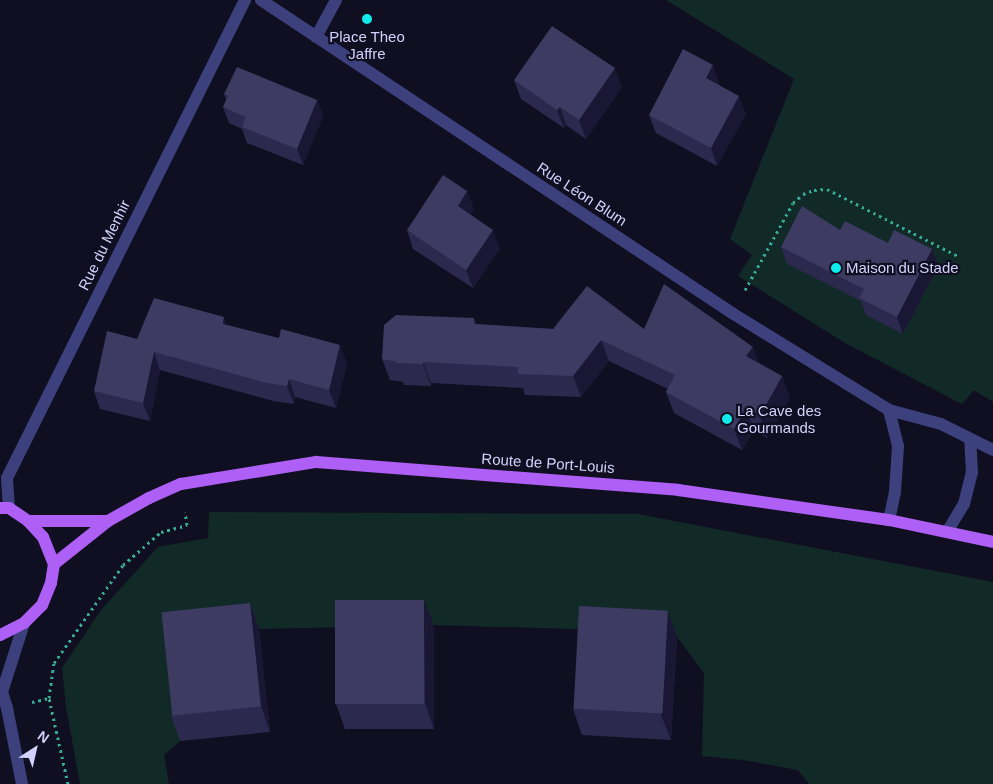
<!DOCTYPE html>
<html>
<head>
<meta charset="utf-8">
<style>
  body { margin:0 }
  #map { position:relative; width:993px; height:784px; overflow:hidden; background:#100f21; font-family:Helvetica,sans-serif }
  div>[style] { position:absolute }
  .green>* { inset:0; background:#122a27 }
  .path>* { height:3px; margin-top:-1.5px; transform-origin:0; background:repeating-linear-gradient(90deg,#36ac98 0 2.5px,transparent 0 6.5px) }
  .minor>* { height:12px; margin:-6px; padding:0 6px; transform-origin:6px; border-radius:6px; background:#3c417d }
  .major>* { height:12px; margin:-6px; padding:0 6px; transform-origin:6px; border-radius:6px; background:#ae5ff5 }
  .wall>* { inset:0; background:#2c294e }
  .shaded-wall>* { inset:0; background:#191734 }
  .building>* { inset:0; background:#3d3b61; transform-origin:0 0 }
  .dots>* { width:14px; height:14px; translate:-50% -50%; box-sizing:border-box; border:2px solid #100f21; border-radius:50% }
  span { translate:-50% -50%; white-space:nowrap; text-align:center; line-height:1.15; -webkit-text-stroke:4.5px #100f21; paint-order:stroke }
  .poi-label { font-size:15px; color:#d2d1fc }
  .left { translate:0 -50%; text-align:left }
  .street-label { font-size:15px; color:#d2d1fc }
  .north { position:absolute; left:10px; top:724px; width:50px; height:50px; -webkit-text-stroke:4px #100f21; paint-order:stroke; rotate:35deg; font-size:14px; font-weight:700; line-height:20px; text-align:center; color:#d2d1fc }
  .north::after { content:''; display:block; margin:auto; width:18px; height:22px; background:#d2d1fc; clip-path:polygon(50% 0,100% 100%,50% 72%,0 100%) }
</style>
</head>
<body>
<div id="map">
  <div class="green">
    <div style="clip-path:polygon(666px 0,993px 0,993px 402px,974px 390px,962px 404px,845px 343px,738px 276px,752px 255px,730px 239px,794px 79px)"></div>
    <div style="clip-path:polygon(209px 512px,638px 514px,993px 582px,993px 784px,809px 784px,798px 770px,743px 760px,702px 756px,704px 673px,677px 637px,576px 629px,433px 625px,259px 629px,171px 638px,180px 741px,164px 755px,169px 784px,80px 784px,66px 707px,62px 668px,101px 610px,158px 547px,208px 538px)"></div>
  </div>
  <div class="path">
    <div style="left:745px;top:290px;width:99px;rotate:-61.1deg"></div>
    <div style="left:793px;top:203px;width:13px;rotate:-42deg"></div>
    <div style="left:803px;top:194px;width:12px;rotate:-20deg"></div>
    <div style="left:814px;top:190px;width:13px;rotate:-4deg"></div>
    <div style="left:827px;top:189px;width:149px;rotate:27.1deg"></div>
    <div style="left:32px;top:702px;width:17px;rotate:-13deg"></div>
    <div style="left:68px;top:784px;width:88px;rotate:-102.5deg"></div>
    <div style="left:49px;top:698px;width:35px;rotate:-82deg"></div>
    <div style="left:54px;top:663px;width:120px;rotate:-54.9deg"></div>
    <div style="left:123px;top:565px;width:50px;rotate:-41deg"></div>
    <div style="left:161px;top:532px;width:27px;rotate:-15deg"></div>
    <div style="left:187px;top:525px;width:13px;rotate:-99deg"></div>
  </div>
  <div class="minor">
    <div style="left:261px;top:0;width:566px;rotate:33.61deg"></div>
    <div style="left:732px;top:313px;width:185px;rotate:31.7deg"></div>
    <div style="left:889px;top:410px;width:54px;rotate:15.1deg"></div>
    <div style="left:941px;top:424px;width:58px;rotate:26.6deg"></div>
    <div style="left:316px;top:37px;width:42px;rotate:-61.6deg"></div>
    <div style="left:889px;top:410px;width:37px;rotate:76deg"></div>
    <div style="left:898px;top:446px;width:46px;rotate:93.7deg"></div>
    <div style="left:895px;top:492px;width:29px;rotate:102deg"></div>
    <div style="left:9px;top:508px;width:30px;rotate:-94deg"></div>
    <div style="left:7px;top:478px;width:534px;rotate:-63.53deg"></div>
    <div style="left:947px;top:532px;width:33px;rotate:-59deg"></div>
    <div style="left:964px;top:504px;width:32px;rotate:-76deg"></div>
    <div style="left:972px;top:473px;width:33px;rotate:-93deg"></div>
    <div style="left:0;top:685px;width:24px;rotate:73deg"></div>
    <div style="left:7px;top:708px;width:77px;rotate:78.8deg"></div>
    <div style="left:3px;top:689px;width:69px;rotate:-72.3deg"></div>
  </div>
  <div class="major">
    <div style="left:0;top:508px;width:9px"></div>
    <div style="left:9px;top:508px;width:23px;rotate:34deg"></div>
    <div style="left:28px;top:521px;width:22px;rotate:47deg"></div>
    <div style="left:43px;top:537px;width:29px;rotate:68deg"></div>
    <div style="left:54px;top:564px;width:19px;rotate:99deg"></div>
    <div style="left:51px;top:583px;width:24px;rotate:112deg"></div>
    <div style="left:42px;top:605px;width:25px;rotate:135deg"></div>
    <div style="left:24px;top:623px;width:27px;rotate:153deg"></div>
    <div style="left:28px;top:521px;width:80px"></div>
    <div style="left:54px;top:564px;width:69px;rotate:-38.5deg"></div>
    <div style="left:108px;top:521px;width:47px;rotate:-29.3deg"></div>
    <div style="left:149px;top:498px;width:35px;rotate:-24deg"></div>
    <div style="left:181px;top:484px;width:137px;rotate:-9.3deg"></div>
    <div style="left:316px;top:462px;width:363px;rotate:4.4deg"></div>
    <div style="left:678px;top:490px;width:213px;rotate:8.1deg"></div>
    <div style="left:889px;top:520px;width:106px;rotate:11.9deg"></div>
  </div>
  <div class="wall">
    <div style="clip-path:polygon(514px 80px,622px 87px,586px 139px,566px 125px,564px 128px,521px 99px)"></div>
    <div style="clip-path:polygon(719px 83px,718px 84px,746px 114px,717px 166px,656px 133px,649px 115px)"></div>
    <div style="clip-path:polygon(224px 94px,317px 100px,323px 116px,303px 165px,247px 143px,242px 129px,229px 123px,223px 107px,226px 100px)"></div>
    <div style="clip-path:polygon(467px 191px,474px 210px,470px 215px,500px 248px,473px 288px,413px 249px,407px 230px)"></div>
    <div style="clip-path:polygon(840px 230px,888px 243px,932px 249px,938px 266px,903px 334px,866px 315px,861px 301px,787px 264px,781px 247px)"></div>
    <div style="clip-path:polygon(474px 318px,476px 324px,553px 329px,644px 329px,759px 363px,782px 376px,790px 398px,767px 438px,754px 430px,742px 450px,674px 413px,666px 392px,668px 389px,609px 361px,581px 397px,525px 395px,523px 388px,431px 383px,431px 386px,404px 385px,403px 382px,390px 380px,382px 359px)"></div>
    <div style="clip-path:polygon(228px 325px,347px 363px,336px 408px,295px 397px,294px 404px,273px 401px,160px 370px,150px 421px,100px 409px,94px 391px,137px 339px)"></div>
    <div style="clip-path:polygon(250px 603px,259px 629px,270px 732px,180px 741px,171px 716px)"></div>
    <div style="clip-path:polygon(434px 625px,434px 729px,345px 729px,336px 704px)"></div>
    <div style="clip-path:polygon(677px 637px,671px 740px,582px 735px,573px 709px)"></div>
  </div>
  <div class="shaded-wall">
    <div style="clip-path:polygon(713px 65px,719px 83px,712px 96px,706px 78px)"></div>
    <div style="clip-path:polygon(615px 68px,622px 87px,586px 139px,579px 120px)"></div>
    <div style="clip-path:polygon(739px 96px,746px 114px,717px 166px,711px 148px)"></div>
    <div style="clip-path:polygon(317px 100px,323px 116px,303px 165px,297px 149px)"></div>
    <div style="clip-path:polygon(560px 107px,566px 125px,564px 128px,557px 110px)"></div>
    <div style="clip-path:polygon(467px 191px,474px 210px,464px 225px,458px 206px)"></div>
    <div style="clip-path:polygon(493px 230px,500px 248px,473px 288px,466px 270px)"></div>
    <div style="clip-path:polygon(932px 249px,938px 266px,903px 334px,897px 317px)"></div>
    <div style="clip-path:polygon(224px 317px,231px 335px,223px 324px)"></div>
    <div style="clip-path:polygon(601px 340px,609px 361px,581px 397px,573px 376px)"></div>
    <div style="clip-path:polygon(340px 345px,347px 363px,336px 408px,329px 390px)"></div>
    <div style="clip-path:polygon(753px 347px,761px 368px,746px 356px)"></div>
    <div style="clip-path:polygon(154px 352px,160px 370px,150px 421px,143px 403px)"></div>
    <div style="clip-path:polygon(423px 362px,431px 383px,431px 386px,423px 364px)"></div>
    <div style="clip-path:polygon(782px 376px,790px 398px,767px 438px,760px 416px)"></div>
    <div style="clip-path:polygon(289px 379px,295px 397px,294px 404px,287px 386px)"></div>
    <div style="clip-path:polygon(746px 408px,754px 430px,742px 450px,734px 429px)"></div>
    <div style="clip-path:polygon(424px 600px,434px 625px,434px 729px,425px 703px)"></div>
    <div style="clip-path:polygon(250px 603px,259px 629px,270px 732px,261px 706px)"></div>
    <div style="clip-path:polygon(668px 611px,677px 637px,671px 740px,661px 715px)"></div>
  </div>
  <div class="building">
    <div style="clip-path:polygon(552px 26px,615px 68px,579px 120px,560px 107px,557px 110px,514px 80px)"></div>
    <div style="clip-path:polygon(683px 49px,713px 65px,706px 78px,739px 96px,711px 148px,649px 115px)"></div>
    <div style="clip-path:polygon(237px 67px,317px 100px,297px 149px,242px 127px,246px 117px,223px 107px,228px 96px,224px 94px)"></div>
    <div style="clip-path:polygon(443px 175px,467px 191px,458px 206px,493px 230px,466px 270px,407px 230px)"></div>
    <div style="clip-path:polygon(802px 206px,840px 230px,845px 221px,888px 243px,894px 230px,932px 249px,897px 317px,859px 298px,864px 289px,781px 247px)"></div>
    <div style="clip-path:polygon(664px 284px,753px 347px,746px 356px,782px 376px,760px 416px,746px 408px,734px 429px,666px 392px,675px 375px,601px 340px,573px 376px,518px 374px,518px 367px,423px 362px,423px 364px,396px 363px,395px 361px,382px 359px,384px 325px,396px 315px,474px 318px,474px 324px,553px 329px,587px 286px,644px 329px)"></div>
    <div style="clip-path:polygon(154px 298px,224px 317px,223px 324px,279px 338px,281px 329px,340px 345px,329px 390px,289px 379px,287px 386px,267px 383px,154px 352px,143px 403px,94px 391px,107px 331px,137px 339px)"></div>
    <div style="left:335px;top:600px;width:89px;height:104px"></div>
    <div style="left:250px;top:603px;width:104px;height:89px;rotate:84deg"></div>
    <div style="left:579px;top:606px;width:89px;height:103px;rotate:3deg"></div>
  </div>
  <div class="dots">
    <div style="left:367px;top:19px;background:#0eebea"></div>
    <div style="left:836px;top:268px;background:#0eebea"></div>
    <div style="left:727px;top:419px;background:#0eebea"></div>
  </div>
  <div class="poi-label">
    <span style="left:367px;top:45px">Place Theo<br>Jaffre</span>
    <span class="left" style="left:846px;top:268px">Maison du Stade</span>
    <span class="left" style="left:737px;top:419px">La Cave des<br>Gourmands</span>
  </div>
  <div class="street-label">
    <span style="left:582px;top:194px;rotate:33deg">Rue Léon Blum</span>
    <span style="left:104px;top:245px;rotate:-64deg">Rue du Menhir</span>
    <span style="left:548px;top:463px;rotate:4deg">Route de Port-Louis</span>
  </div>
  <div class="north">N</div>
</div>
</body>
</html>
